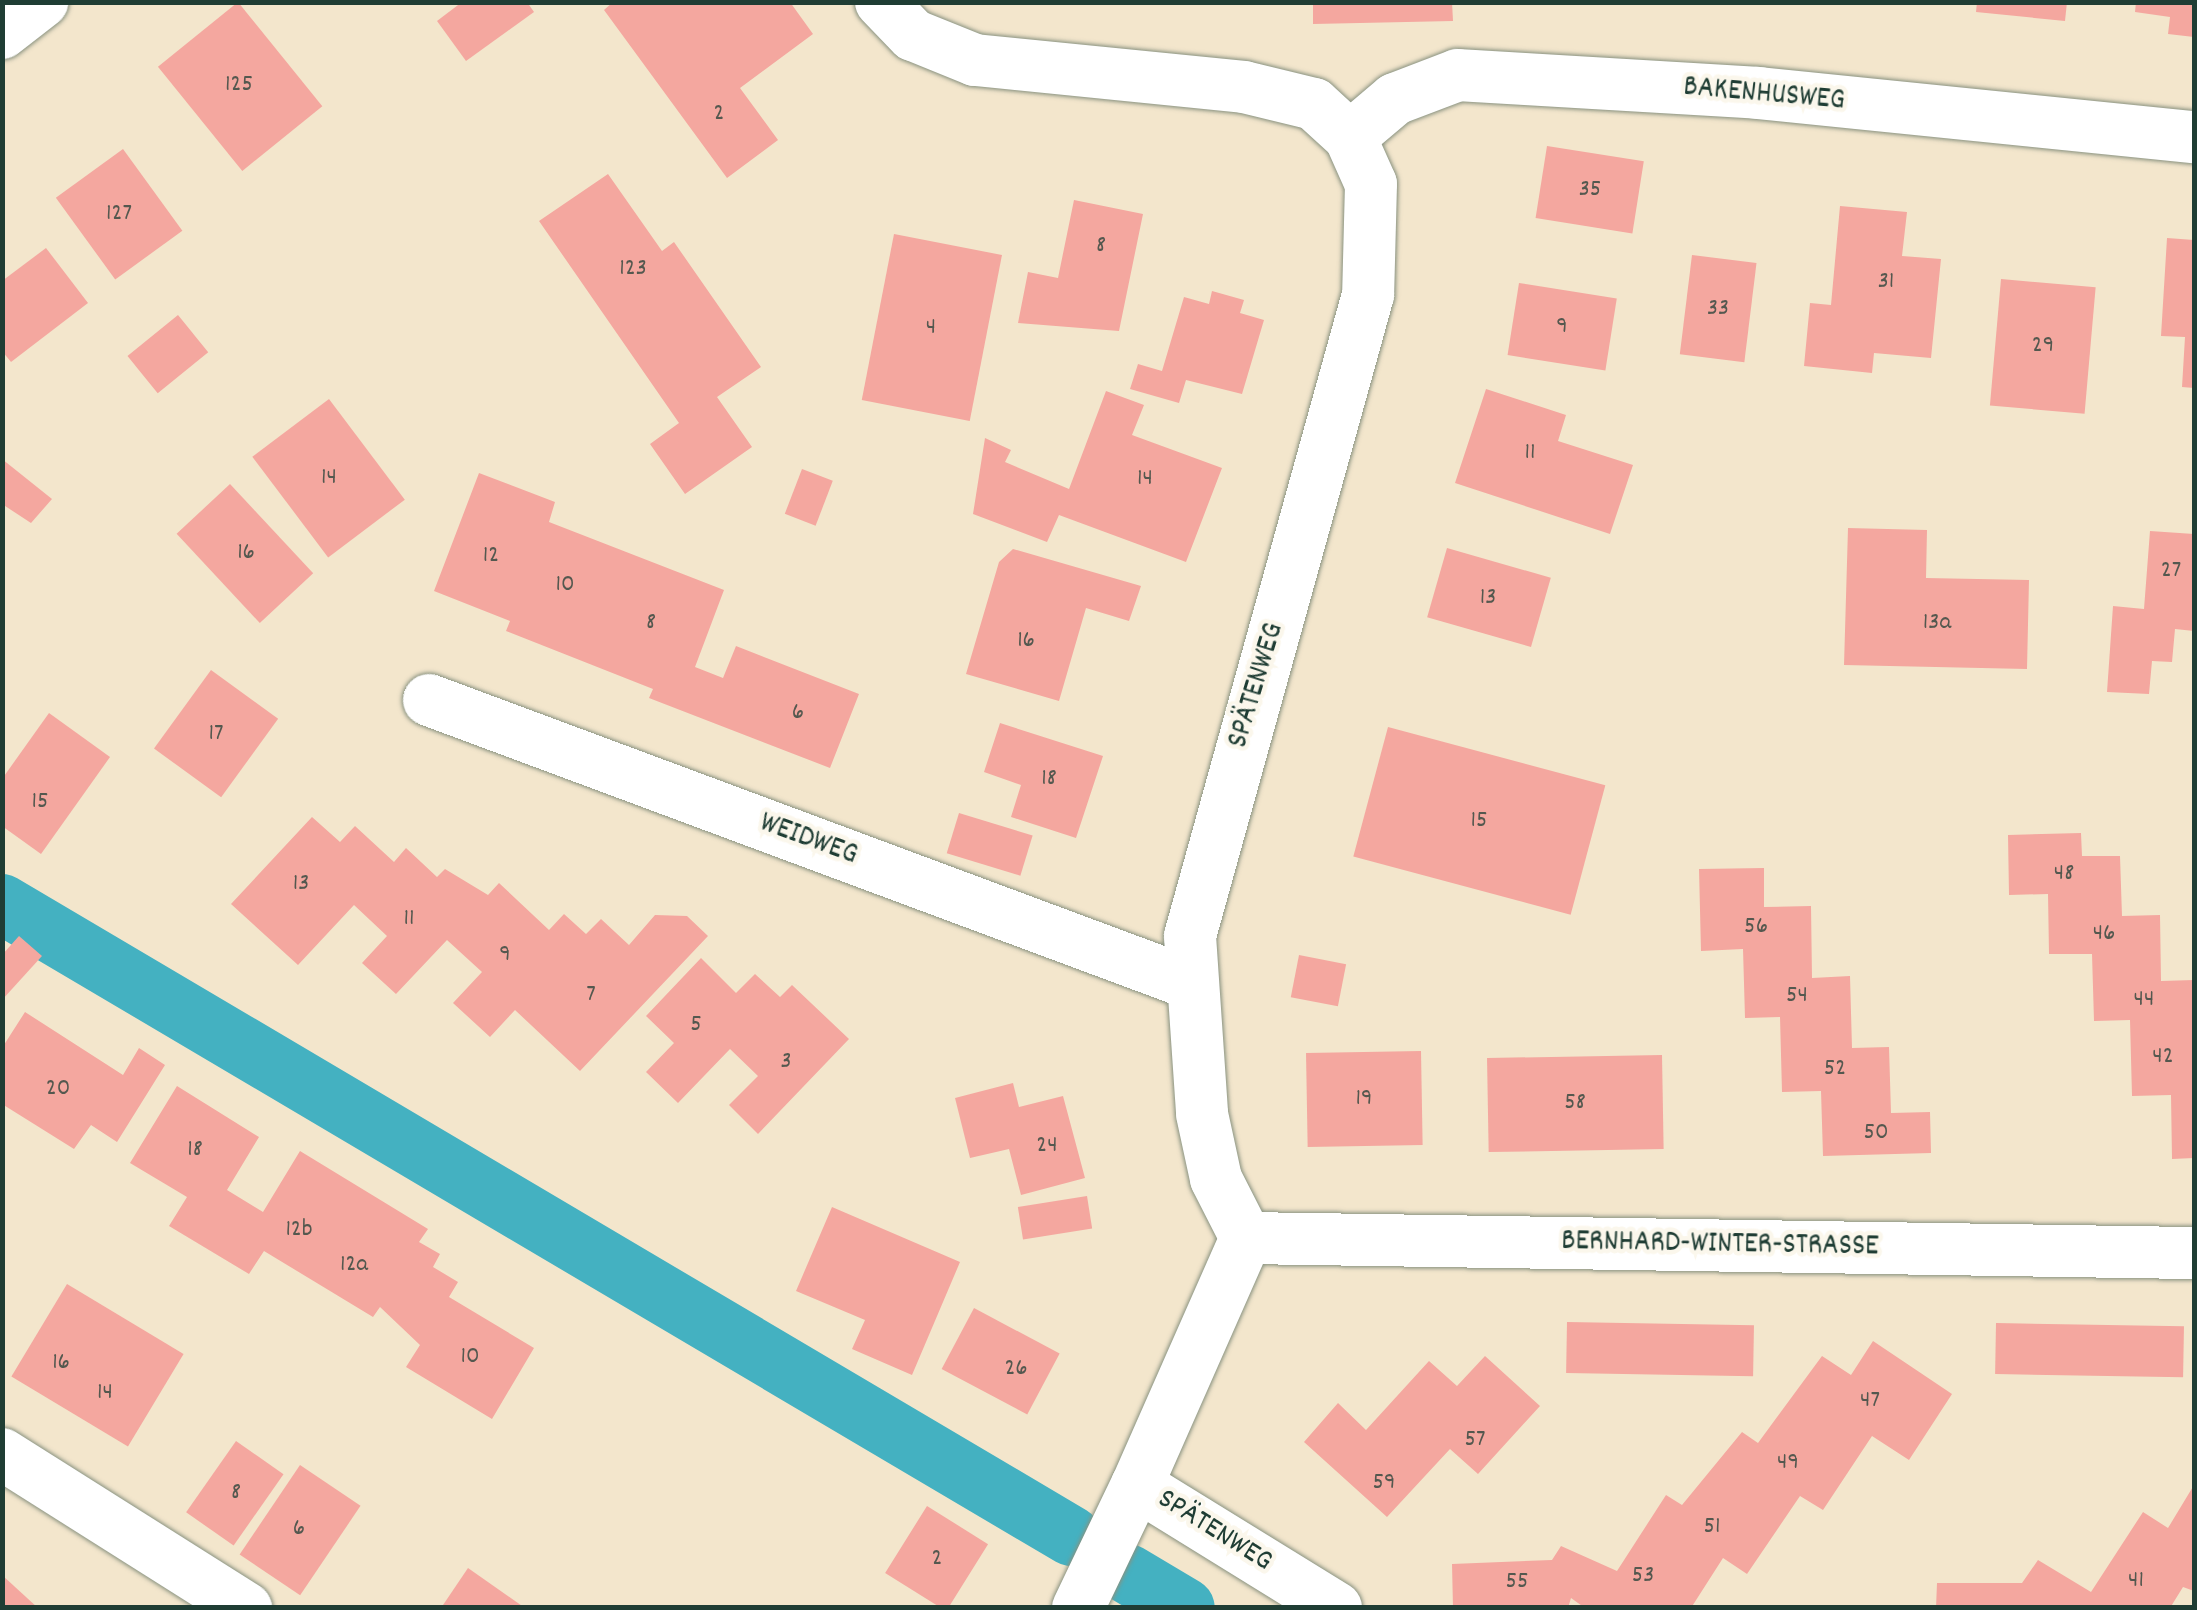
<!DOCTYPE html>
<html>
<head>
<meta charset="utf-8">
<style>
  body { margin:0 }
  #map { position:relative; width:2197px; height:1610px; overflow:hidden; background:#f3e6cc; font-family:Dekko,sans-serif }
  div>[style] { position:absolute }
  .canal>* { height:60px; margin:-30px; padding:0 30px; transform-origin:30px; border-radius:30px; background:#44b1c1 }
  .building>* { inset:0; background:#f4a79f; transform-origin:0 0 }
  .roads { filter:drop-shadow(0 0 2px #899280) drop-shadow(0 0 2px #899280) }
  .street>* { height:52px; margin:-26px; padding:0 26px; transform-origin:26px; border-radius:26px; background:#fff }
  span { translate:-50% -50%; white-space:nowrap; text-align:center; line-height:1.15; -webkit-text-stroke:9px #fbf7ec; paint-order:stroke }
  .number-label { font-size:25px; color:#54584f }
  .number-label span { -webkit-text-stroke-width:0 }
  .street-label { font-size:30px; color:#1f3d34 }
  .frame { position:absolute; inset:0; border:5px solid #1f3d34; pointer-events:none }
</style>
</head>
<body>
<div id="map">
  <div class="canal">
    <div style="left:2px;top:904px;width:1242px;rotate:30.59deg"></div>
    <div style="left:1128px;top:1574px;width:66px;rotate:30.8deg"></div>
  </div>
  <div class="building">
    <div style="left:238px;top:2px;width:134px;height:103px;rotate:51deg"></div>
    <div style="clip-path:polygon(462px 2px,527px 2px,534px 12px,466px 61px,437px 21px)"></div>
    <div style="clip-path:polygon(613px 2px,790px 2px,813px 34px,740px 88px,778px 140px,727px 178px,604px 10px)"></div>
    <div style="clip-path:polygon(1313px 2px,1452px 2px,1453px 21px,1313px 24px)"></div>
    <div style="clip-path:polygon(1977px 2px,2067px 2px,2065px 21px,1976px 12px)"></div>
    <div style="clip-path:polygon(2136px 2px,2194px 2px,2194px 37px,2168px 34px,2170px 17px,2135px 12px)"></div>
    <div style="left:1547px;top:146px;width:98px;height:73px;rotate:9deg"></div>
    <div style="left:123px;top:149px;width:101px;height:83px;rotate:54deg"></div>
    <div style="clip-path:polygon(608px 174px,662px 251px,674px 242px,761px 367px,717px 397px,752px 447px,685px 494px,650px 444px,679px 423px,539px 221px)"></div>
    <div style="clip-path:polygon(1074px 200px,1143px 214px,1119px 331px,1018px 323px,1028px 272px,1058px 278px)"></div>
    <div style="clip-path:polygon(1840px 206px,1907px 212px,1902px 256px,1941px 259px,1931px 358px,1874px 353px,1872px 373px,1804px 366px,1810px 303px,1831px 305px)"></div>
    <div style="left:894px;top:234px;width:110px;height:169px;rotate:11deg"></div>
    <div style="clip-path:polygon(2167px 238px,2194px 240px,2194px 388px,2182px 387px,2185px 337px,2161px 336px)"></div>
    <div style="clip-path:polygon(46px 248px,88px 303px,11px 362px,2px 351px,2px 281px)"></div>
    <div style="left:1692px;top:255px;width:65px;height:100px;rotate:7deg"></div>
    <div style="left:2001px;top:279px;width:95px;height:127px;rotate:5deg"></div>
    <div style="left:1519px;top:283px;width:99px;height:73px;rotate:9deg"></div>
    <div style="clip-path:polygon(1212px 291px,1244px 300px,1240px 313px,1264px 320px,1242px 394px,1186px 380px,1179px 403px,1130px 389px,1138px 364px,1162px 371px,1184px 297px,1209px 304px)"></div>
    <div style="left:178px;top:315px;width:48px;height:65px;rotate:51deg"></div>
    <div style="clip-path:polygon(1486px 389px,1566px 415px,1558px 441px,1633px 465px,1610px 534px,1455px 483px)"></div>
    <div style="clip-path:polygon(1106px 391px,1144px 405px,1132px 435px,1222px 468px,1186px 562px,1059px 515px,1047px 542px,973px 514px,985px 438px,1011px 450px,1005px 462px,1069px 489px)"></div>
    <div style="left:329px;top:399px;width:126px;height:96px;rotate:53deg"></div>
    <div style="clip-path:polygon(2px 459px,52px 499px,31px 523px,2px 504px)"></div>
    <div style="left:802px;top:469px;width:33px;height:48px;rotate:21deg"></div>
    <div style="clip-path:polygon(479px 473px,555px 502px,549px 522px,724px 590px,695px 667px,723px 678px,736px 646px,859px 694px,830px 768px,649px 698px,653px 689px,506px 631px,510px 621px,434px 591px)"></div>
    <div style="left:230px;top:484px;width:122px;height:73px;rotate:47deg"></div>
    <div style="clip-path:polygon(1848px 528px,1927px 530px,1926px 578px,2029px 580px,2027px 669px,1844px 665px)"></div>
    <div style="clip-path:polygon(2150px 531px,2194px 534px,2194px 631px,2175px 629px,2172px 662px,2152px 661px,2149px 694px,2107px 692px,2113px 606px,2144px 609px)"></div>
    <div style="left:1447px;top:548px;width:108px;height:72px;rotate:16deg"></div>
    <div style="clip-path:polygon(1013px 549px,1141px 586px,1129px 621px,1086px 608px,1059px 701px,966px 674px,999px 562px)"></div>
    <div style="left:211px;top:670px;width:83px;height:97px;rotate:36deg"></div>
    <div style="clip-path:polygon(49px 713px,110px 757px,41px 854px,2px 826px,2px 779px)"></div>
    <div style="clip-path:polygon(1000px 723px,1103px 756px,1076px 838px,1011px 817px,1021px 785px,984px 772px)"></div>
    <div style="left:1388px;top:727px;width:225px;height:134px;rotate:15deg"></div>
    <div style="left:959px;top:813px;width:77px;height:42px;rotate:17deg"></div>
    <div style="clip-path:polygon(312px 817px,340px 842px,355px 826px,394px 862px,406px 848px,437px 877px,445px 869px,488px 895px,499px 883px,549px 930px,564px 914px,586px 934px,601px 919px,629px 945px,655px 915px,687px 916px,708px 936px,580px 1071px,515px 1010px,490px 1037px,453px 1003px,482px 972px,447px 940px,396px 994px,362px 963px,387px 936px,354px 905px,298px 965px,231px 904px)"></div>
    <div style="clip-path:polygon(2081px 833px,2082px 856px,2120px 856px,2122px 916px,2160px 915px,2161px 981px,2194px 980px,2194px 1158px,2172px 1159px,2171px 1095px,2132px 1096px,2130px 1020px,2094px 1021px,2092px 954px,2049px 954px,2048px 894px,2009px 895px,2008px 835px)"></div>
    <div style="clip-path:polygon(1764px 868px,1764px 907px,1811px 906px,1812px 978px,1850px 976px,1852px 1048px,1889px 1047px,1891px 1113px,1930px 1112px,1931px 1153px,1823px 1156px,1821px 1091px,1782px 1092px,1780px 1017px,1745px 1018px,1743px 949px,1701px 951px,1699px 869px)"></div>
    <div style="clip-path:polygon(19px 936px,42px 956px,2px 1000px,2px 955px)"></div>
    <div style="left:1299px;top:955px;width:48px;height:43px;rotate:11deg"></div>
    <div style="clip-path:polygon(701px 958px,736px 993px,755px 974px,780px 997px,792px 985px,849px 1039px,758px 1134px,729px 1105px,758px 1076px,730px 1049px,678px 1103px,646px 1072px,674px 1043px,646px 1016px)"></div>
    <div style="clip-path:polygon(25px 1012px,123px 1075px,139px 1048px,165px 1065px,117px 1142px,91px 1125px,74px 1149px,2px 1104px,2px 1048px)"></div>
    <div style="left:1421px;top:1051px;width:94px;height:115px;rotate:89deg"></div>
    <div style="left:1662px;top:1055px;width:94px;height:175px;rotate:89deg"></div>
    <div style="clip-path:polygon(1013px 1083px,1019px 1107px,1063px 1096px,1085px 1178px,1021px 1195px,1009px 1149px,970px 1158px,955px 1098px)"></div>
    <div style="clip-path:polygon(177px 1086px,259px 1137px,227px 1190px,263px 1212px,300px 1151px,428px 1229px,419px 1242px,440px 1254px,433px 1267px,458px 1282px,449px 1297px,534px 1348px,492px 1419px,406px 1367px,420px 1345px,380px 1307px,373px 1317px,264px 1251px,249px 1274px,169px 1226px,187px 1197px,130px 1163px)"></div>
    <div style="left:1087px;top:1196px;width:33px;height:70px;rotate:81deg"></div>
    <div style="clip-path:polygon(832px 1207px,960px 1262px,912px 1375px,852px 1349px,865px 1320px,796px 1291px)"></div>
    <div style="left:67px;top:1284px;width:136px;height:108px;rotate:31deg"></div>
    <div style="left:974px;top:1308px;width:97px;height:69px;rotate:28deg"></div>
    <div style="left:1567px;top:1322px;width:187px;height:51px;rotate:1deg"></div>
    <div style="left:1996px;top:1323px;width:188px;height:51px;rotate:1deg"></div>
    <div style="clip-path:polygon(1873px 1341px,1952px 1394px,1909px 1460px,1872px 1436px,1823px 1510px,1800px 1496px,1747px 1574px,1723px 1558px,1691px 1608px,1585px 1608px,1571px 1598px,1568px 1608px,1453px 1608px,1452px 1564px,1552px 1560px,1561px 1546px,1617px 1571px,1666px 1495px,1682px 1505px,1742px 1432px,1758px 1443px,1822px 1356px,1851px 1375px)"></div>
    <div style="clip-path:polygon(1485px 1356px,1540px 1406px,1478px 1474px,1450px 1449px,1387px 1517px,1304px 1442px,1338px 1403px,1366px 1430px,1429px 1361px,1457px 1386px)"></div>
    <div style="left:236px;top:1441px;width:58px;height:87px;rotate:35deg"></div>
    <div style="left:300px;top:1465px;width:73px;height:108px;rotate:34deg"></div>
    <div style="clip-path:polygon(2194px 1485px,2194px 1591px,2183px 1587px,2170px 1608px,1936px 1608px,1937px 1583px,2022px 1583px,2038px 1560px,2091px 1592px,2143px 1512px,2168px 1528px)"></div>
    <div style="left:927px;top:1506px;width:72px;height:79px;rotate:32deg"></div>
    <div style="clip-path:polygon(468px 1568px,525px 1608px,441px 1608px)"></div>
    <div style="clip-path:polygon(2px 1575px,38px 1608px,2px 1608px)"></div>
  </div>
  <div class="roads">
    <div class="street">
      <div style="left:881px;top:2px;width:46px;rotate:45.9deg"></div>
      <div style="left:913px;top:35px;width:67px;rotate:22deg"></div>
      <div style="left:975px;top:60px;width:270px;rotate:5.7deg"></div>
      <div style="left:1244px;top:87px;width:72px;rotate:13.7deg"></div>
      <div style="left:1314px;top:104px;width:49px;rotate:42.5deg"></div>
      <div style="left:1350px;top:137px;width:51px;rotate:65.9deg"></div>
      <div style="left:1371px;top:184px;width:111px;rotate:91.5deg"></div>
      <div style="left:1368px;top:295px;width:665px;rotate:105.52deg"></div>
      <div style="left:1190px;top:936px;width:178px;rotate:86.1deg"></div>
      <div style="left:1202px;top:1114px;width:66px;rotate:77.8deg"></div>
      <div style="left:1216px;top:1179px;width:66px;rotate:63deg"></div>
      <div style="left:1246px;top:1238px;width:270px;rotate:113.8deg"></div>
      <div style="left:1137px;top:1485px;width:234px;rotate:31.7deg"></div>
      <div style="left:2px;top:33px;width:51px;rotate:-37.8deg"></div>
      <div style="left:1350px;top:137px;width:59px;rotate:-40.2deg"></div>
      <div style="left:1395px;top:99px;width:67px;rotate:-20.9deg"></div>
      <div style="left:1458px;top:75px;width:301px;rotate:3.4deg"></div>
      <div style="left:1758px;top:93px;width:438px;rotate:5.8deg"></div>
      <div style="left:429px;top:700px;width:809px;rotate:20.41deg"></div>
      <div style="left:1246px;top:1238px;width:948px;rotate:0.91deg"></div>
      <div style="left:2px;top:1454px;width:289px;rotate:32.3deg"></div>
      <div style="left:1078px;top:1608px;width:136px;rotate:-64.4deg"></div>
    </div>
  </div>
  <div class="number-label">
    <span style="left:239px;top:85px">125</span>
    <span style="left:719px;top:114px">2</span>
    <span style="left:1590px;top:190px">35</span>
    <span style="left:119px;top:214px">127</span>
    <span style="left:1101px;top:246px">8</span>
    <span style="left:633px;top:269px">123</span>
    <span style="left:1886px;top:282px">31</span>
    <span style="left:1718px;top:309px">33</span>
    <span style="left:1562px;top:327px">9</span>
    <span style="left:931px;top:328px">4</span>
    <span style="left:2043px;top:346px">29</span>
    <span style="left:1530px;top:453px">11</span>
    <span style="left:329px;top:478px">14</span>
    <span style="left:1145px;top:479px">14</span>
    <span style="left:246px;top:553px">16</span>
    <span style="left:491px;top:556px">12</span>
    <span style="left:2171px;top:571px">27</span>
    <span style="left:565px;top:585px">10</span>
    <span style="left:1488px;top:598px">13</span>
    <span style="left:651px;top:623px">8</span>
    <span style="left:1937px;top:623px">13a</span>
    <span style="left:1026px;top:641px">16</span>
    <span style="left:798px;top:713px">6</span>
    <span style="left:216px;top:734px">17</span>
    <span style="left:1049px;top:779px">18</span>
    <span style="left:40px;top:802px">15</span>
    <span style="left:1479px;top:821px">15</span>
    <span style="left:2064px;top:874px">48</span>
    <span style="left:301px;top:884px">13</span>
    <span style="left:409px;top:919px">11</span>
    <span style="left:1756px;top:927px">56</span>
    <span style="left:2104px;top:934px">46</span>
    <span style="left:505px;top:955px">9</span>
    <span style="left:591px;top:995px">7</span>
    <span style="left:1797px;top:996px">54</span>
    <span style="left:2144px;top:1000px">44</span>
    <span style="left:696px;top:1025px">5</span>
    <span style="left:2163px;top:1057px">42</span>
    <span style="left:786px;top:1062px">3</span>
    <span style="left:1835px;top:1069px">52</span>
    <span style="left:58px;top:1089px">20</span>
    <span style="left:1364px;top:1099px">19</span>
    <span style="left:1575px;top:1103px">58</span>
    <span style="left:1876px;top:1133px">50</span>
    <span style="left:1047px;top:1146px">24</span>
    <span style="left:195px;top:1150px">18</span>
    <span style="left:299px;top:1230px">12b</span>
    <span style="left:354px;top:1265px">12a</span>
    <span style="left:470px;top:1357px">10</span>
    <span style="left:61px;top:1363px">16</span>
    <span style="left:1016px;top:1369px">26</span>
    <span style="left:105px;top:1393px">14</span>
    <span style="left:1870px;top:1401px">47</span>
    <span style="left:1475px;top:1440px">57</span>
    <span style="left:1788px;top:1463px">49</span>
    <span style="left:1384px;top:1483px">59</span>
    <span style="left:236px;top:1493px">8</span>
    <span style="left:1712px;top:1527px">51</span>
    <span style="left:299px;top:1529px">6</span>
    <span style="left:937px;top:1559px">2</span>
    <span style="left:1643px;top:1576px">53</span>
    <span style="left:2136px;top:1581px">41</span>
    <span style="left:1517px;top:1582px">55</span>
  </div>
  <div class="street-label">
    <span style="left:1764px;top:96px;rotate:5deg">BAKENHUSWEG</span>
    <span style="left:1258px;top:686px;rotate:-73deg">SPÄTENWEG</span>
    <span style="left:808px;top:841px;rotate:20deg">WEIDWEG</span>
    <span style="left:1720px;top:1246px;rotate:1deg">BERNHARD-WINTER-STRASSE</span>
    <span style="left:1214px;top:1532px;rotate:32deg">SPÄTENWEG</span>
  </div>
  <div class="frame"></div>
</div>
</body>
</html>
